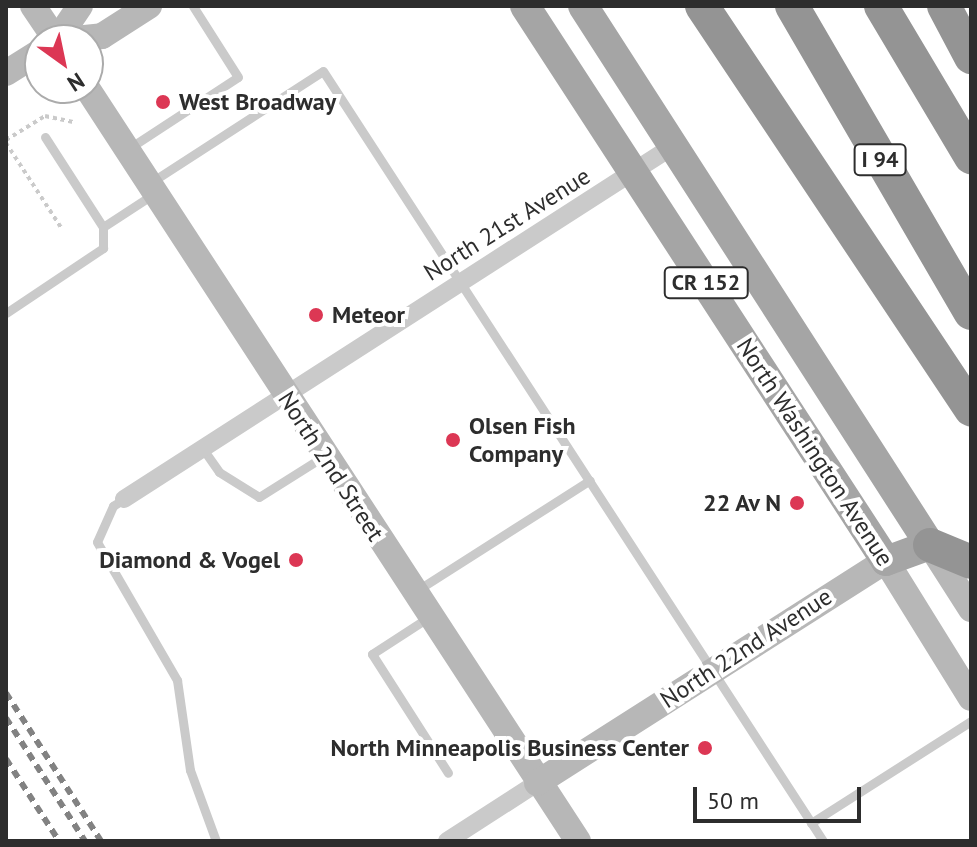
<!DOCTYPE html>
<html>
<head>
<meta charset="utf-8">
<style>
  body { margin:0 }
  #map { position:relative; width:977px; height:847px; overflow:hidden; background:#fff; font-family:"PT Sans",sans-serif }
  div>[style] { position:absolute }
  .path>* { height:4px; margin-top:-2px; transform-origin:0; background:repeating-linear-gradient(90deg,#cacaca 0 4px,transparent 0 8px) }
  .lane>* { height:9px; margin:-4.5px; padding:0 4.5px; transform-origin:4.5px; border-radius:4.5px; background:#cacaca }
  .street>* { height:18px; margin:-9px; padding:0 9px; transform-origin:9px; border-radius:9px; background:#cacaca }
  .secondary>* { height:26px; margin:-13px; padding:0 13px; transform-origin:13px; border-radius:13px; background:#b7b7b7 }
  .primary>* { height:30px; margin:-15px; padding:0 15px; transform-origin:15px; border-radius:15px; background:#a5a5a5 }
  .highway>* { height:34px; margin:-17px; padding:0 17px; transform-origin:17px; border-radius:17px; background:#949494 }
  .rail>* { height:6px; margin-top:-3px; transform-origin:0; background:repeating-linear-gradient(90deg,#828282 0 8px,transparent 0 14px) }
  .dots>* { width:22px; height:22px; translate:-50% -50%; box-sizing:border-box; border:4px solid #fff; border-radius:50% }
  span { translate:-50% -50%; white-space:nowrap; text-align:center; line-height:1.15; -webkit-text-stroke:8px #fff; paint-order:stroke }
  .shield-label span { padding:2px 6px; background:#fff; border:2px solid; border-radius:6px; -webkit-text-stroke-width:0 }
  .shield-label { font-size:22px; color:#2d2d2d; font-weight:700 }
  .poi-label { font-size:24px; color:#2d2d2d; font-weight:700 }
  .left { translate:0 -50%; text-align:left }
  .right { translate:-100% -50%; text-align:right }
  .street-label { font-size:24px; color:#2d2d2d }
  .frame { position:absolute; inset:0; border:8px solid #2d2d2d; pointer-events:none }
  .north { position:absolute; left:24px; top:24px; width:80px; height:80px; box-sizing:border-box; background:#fff; border:2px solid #ababab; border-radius:50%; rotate:147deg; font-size:22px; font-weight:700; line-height:32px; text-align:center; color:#2d2d2d }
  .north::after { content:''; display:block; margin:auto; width:28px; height:36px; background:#dc3754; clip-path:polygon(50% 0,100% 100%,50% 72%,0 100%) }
  .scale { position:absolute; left:693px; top:787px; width:168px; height:36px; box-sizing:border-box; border:4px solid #2d2d2d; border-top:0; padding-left:10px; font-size:24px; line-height:28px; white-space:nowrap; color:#2d2d2d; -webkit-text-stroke:6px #fff; paint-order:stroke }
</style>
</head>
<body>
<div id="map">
  <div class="path">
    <div style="left:6px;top:140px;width:46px;rotate:-31.6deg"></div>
    <div style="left:45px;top:116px;width:30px;rotate:12deg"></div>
    <div style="left:6px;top:143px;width:103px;rotate:56.9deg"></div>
  </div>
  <div class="lane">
    <div style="left:45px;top:137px;width:107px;rotate:57.2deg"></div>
    <div style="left:103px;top:227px;width:59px;rotate:-33.1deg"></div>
    <div style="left:128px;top:149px;width:131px;rotate:-33.2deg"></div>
    <div style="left:238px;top:77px;width:84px;rotate:-122.4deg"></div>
    <div style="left:153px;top:181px;width:202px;rotate:-32.9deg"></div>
    <div style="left:323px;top:71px;width:918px;rotate:57deg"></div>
    <div style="left:6px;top:313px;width:117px;rotate:-33.8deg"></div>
    <div style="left:103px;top:248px;width:21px;rotate:-90deg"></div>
    <div style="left:203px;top:449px;width:28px;rotate:55deg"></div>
    <div style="left:219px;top:472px;width:47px;rotate:32deg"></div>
    <div style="left:259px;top:497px;width:77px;rotate:-32.2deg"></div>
    <div style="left:124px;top:499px;width:13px;rotate:148deg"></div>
    <div style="left:113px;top:506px;width:39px;rotate:114deg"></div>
    <div style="left:97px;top:542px;width:160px;rotate:59.9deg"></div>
    <div style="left:177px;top:680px;width:91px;rotate:81.8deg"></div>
    <div style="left:190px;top:770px;width:76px;rotate:69.9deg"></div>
    <div style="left:416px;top:591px;width:206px;rotate:-32.5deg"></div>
    <div style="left:429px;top:617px;width:68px;rotate:147deg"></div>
    <div style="left:372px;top:654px;width:141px;rotate:57.4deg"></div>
    <div style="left:811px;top:823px;width:190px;rotate:-32.5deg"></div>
  </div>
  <div class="street">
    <div style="left:124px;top:499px;width:653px;rotate:-32.74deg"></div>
    <div style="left:447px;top:841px;width:107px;rotate:-32.8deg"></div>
  </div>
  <div class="secondary">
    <div style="left:33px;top:6px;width:41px;rotate:55.9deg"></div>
    <div style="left:57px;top:40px;width:41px;rotate:-55.9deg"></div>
    <div style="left:65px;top:40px;width:37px;rotate:-6deg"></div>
    <div style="left:102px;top:36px;width:56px;rotate:-32.6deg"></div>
    <div style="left:6px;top:73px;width:40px;rotate:-32deg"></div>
    <div style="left:87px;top:88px;width:899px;rotate:56.89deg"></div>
    <div style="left:930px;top:545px;width:76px;rotate:57.4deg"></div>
    <div style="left:537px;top:783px;width:414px;rotate:-32.5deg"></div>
    <div style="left:886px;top:561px;width:161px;rotate:58.2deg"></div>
  </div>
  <div class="primary">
    <div style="left:525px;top:6px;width:662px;rotate:56.96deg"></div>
    <div style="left:886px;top:561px;width:47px;rotate:-20deg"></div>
    <div style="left:930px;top:545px;width:641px;rotate:-122.77deg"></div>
  </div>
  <div class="highway">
    <div style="left:702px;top:6px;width:485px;rotate:56.3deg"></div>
    <div style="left:792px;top:6px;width:355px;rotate:59.8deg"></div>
    <div style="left:881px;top:6px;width:176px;rotate:59.2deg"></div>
    <div style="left:944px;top:6px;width:58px;rotate:62.1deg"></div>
    <div style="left:930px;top:545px;width:44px;rotate:22.5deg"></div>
  </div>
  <div class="rail">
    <div style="left:6px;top:693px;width:176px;rotate:57.3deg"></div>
    <div style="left:6px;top:718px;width:146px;rotate:57.3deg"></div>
    <div style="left:6px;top:759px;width:98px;rotate:57.1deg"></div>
  </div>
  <div class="dots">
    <div style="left:163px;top:102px;background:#dc3754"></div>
    <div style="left:316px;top:315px;background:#dc3754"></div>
    <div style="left:453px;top:440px;background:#dc3754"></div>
    <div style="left:797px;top:503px;background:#dc3754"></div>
    <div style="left:296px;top:560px;background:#dc3754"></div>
    <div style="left:705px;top:748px;background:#dc3754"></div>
  </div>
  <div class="shield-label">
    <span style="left:880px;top:160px">I 94</span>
    <span style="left:706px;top:283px">CR 152</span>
  </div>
  <div class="poi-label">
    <span class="left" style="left:179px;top:102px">West Broadway</span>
    <span class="left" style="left:332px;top:315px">Meteor</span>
    <span class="left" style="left:469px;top:440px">Olsen Fish<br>Company</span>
    <span class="right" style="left:781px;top:503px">22 Av N</span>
    <span class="right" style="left:280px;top:560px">Diamond &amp; Vogel</span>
    <span class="right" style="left:689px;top:748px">North Minneapolis Business Center</span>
  </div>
  <div class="street-label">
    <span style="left:507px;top:224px;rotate:-32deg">North 21st Avenue</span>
    <span style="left:815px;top:452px;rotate:57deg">North Washington Avenue</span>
    <span style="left:331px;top:466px;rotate:57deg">North 2nd Street</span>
    <span style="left:746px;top:648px;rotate:-33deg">North 22nd Avenue</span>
  </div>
  <div class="frame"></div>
  <div class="north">N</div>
  <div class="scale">50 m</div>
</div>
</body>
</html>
